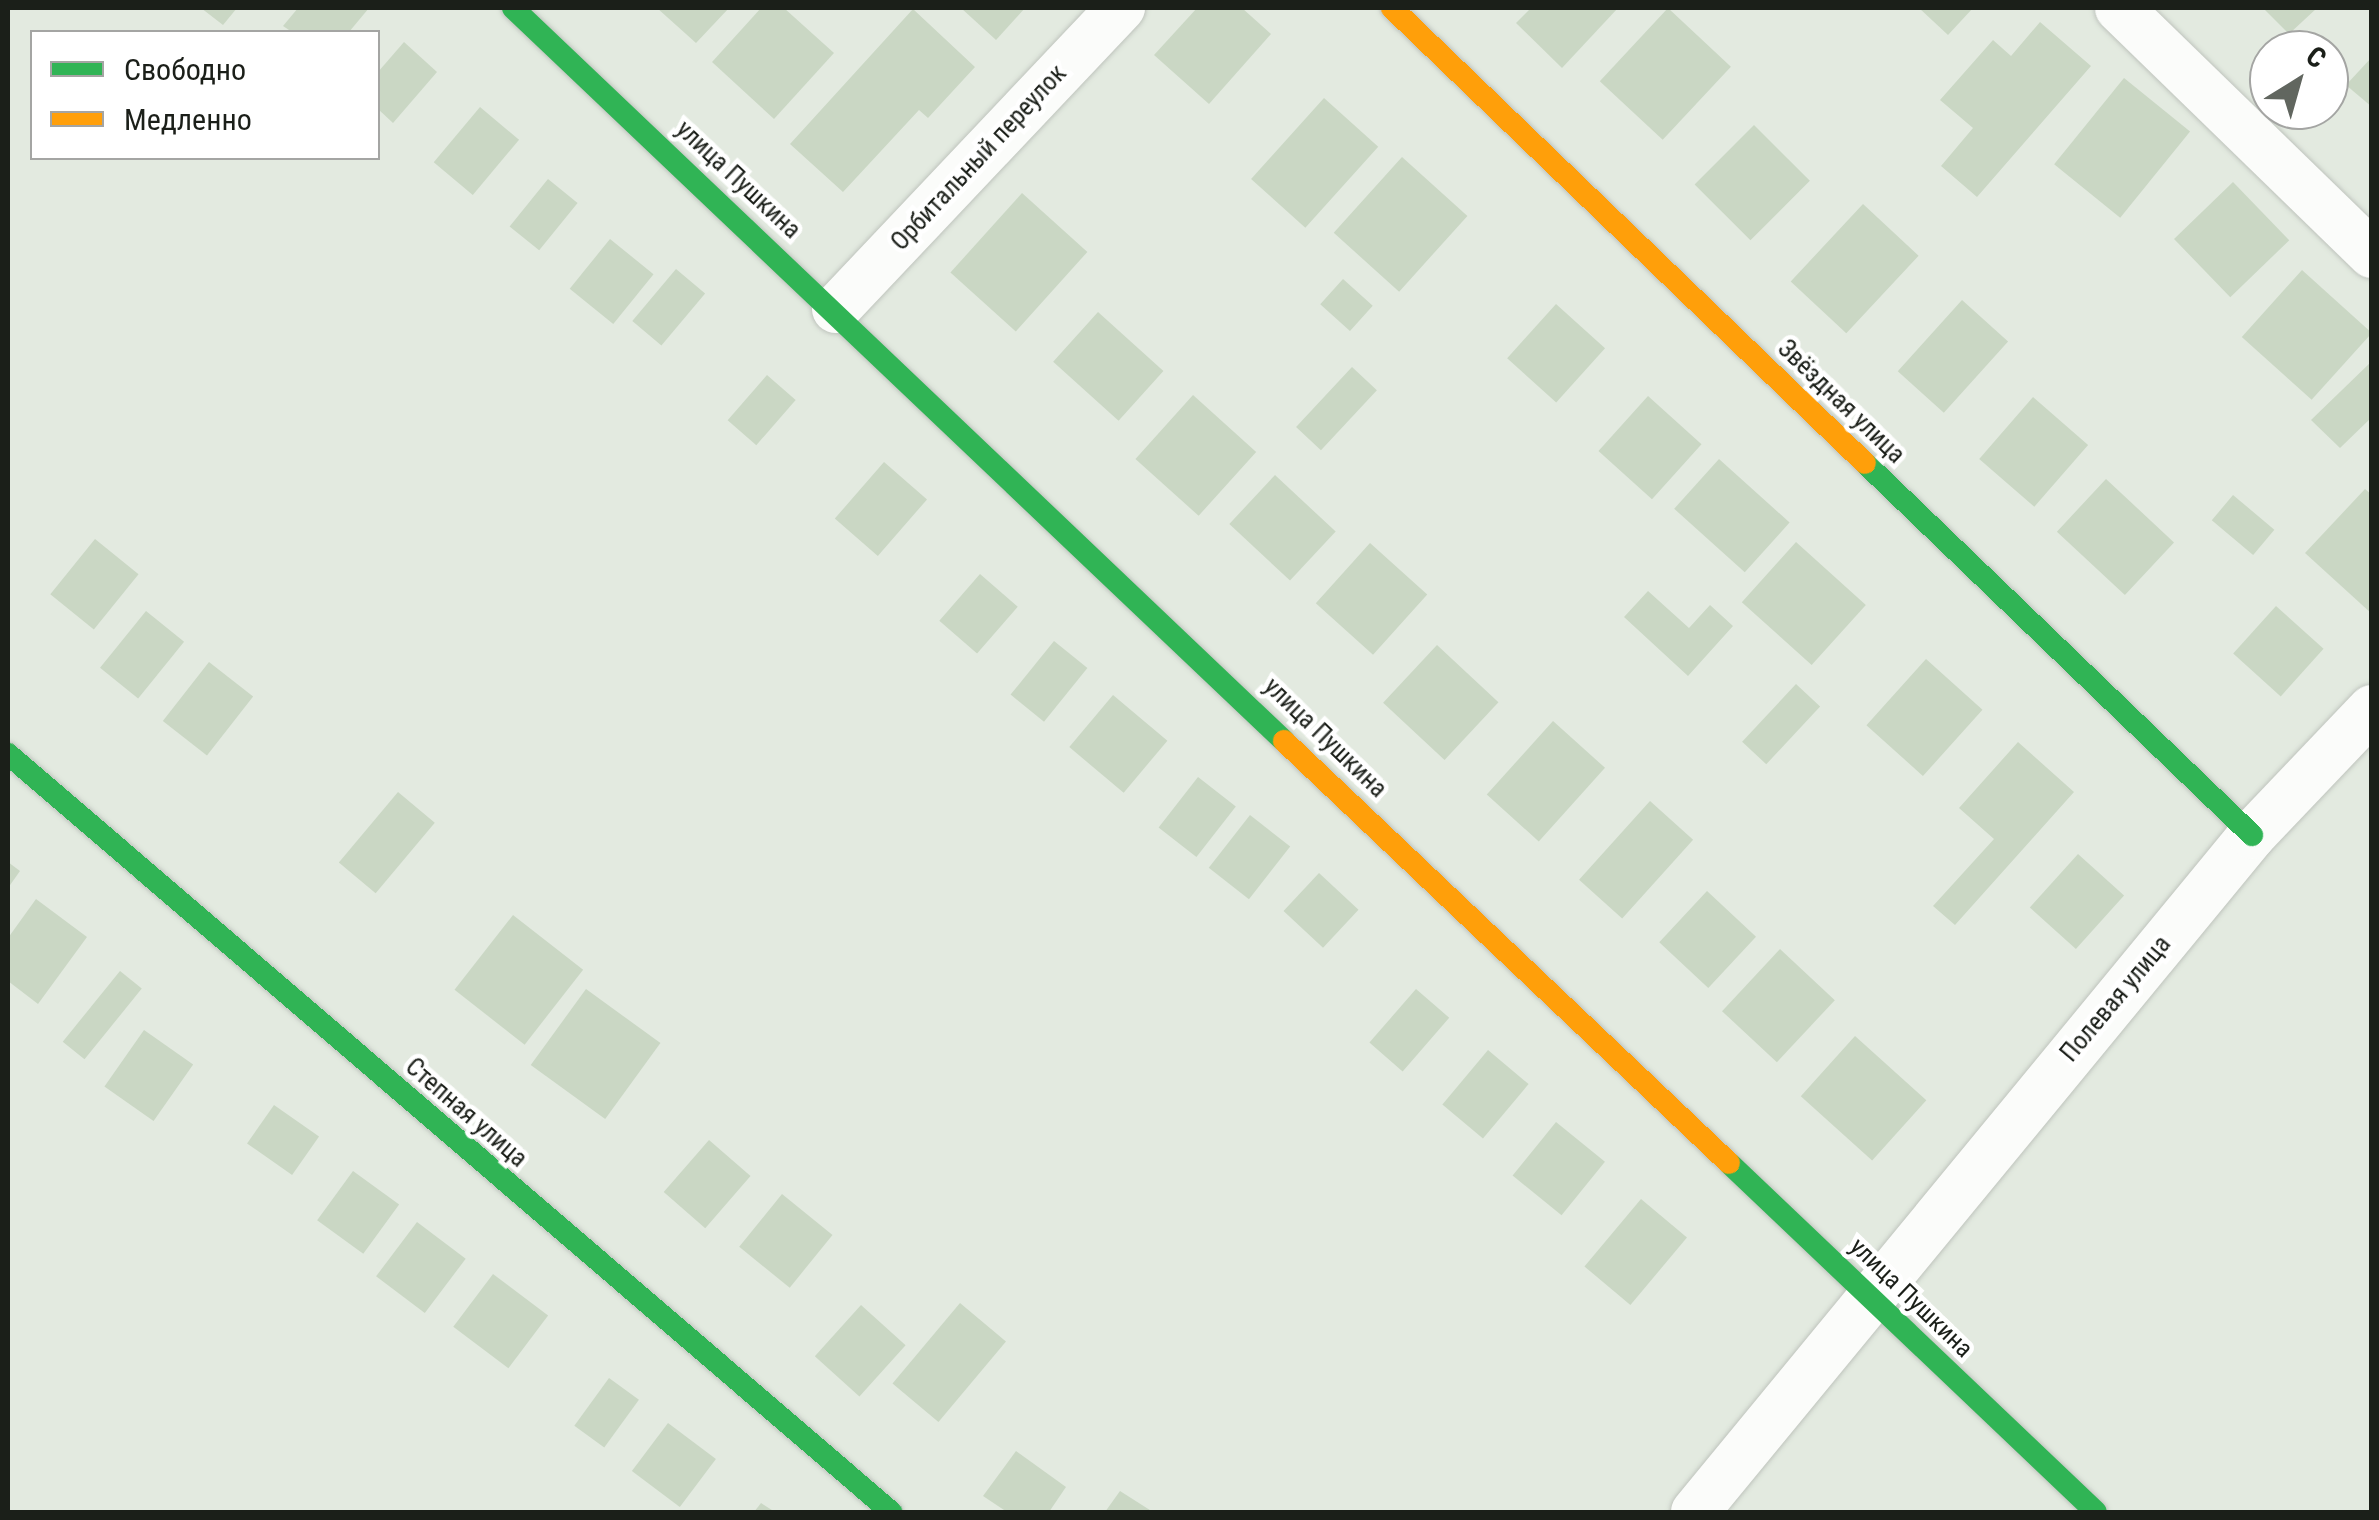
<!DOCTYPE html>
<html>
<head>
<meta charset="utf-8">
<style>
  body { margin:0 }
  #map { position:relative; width:2379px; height:1520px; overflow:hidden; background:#e3eae0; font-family:"Roboto Condensed",sans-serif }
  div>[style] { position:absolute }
  .building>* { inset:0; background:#cad7c4; transform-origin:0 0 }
  .roads { filter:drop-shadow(0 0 2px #bfc4bd) drop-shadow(0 0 2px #bfc4bd) }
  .street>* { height:48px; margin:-24px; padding:0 24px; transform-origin:24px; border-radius:24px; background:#fbfcfa }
  .fast>* { height:22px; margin:-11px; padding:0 11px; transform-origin:11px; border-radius:11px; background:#30b455 }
  .slow>* { height:22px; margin:-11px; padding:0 11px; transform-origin:11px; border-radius:11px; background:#ff9f0a }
  span { translate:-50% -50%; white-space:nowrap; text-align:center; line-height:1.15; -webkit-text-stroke:9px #fff; paint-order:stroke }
  .street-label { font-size:25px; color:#1b1f19 }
  .frame { position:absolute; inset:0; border:10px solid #1b1f19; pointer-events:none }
  .legend { position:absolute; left:30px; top:30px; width:350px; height:130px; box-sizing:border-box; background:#fff; border:2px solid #a4a5a3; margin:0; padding:12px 18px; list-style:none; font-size:30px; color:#1b1f19 }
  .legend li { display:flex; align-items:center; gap:20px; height:50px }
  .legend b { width:50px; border:2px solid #a4a5a3 }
  .north { position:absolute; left:2249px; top:30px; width:100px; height:100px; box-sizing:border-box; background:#fff; border:2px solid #a4a5a3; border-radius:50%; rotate:37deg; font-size:28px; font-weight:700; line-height:40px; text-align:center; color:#1b1f19 }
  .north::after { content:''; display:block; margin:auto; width:35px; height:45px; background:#61665f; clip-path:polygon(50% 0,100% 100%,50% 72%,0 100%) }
</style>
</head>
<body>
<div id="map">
  <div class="building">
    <div style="clip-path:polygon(201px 8px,237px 8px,223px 25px)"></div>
    <div style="clip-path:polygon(298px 8px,369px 8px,349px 32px,292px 32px,283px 26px)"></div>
    <div style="clip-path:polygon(657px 8px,729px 8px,696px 43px)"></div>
    <div style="clip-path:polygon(761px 8px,784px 8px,834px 53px,774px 119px,712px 62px)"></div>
    <div style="clip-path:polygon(961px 8px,1025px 8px,996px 40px)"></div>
    <div style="clip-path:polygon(1197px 8px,1242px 8px,1271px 34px,1209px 104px,1154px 55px)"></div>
    <div style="clip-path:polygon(1531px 8px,1618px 8px,1562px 68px,1516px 23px)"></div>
    <div style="left:1668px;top:8px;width:86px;height:100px;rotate:43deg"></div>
    <div style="clip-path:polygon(1919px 8px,1973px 8px,1948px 35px)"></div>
    <div style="clip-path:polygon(2263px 8px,2317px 8px,2289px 34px)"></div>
    <div style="clip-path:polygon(913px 9px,975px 67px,928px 118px,919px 110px,843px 192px,790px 144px)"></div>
    <div style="clip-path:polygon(2040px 22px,2091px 66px,1977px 197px,1941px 166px,1973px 128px,1940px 100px,1993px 40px,2011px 56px)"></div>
    <div style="clip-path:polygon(404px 42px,437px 72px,393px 123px,378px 109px,378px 72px)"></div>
    <div style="clip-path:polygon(2372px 57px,2372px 107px,2346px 85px)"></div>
    <div style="left:2124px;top:78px;width:85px;height:111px;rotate:39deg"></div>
    <div style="left:1324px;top:98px;width:73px;height:109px;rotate:42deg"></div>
    <div style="left:480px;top:107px;width:51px;height:72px;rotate:40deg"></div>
    <div style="left:1754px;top:125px;width:79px;height:84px;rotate:45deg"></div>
    <div style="left:1402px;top:157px;width:88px;height:102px;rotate:42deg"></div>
    <div style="left:548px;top:179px;width:38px;height:61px;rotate:39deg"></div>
    <div style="left:2233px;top:182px;width:81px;height:82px;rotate:46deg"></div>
    <div style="left:1022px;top:193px;width:88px;height:107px;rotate:42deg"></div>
    <div style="left:1863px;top:204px;width:76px;height:106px;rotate:43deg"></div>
    <div style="left:610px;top:239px;width:56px;height:64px;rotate:39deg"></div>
    <div style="left:676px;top:269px;width:38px;height:68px;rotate:40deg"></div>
    <div style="left:2302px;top:270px;width:94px;height:90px;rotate:42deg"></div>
    <div style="left:1343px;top:279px;width:40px;height:34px;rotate:42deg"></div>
    <div style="left:1962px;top:300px;width:62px;height:96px;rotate:42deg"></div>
    <div style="left:1556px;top:304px;width:66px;height:73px;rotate:42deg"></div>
    <div style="left:1098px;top:312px;width:88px;height:67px;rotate:42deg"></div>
    <div style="clip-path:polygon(2372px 361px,2372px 417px,2340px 448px,2311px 420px)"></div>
    <div style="left:1352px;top:367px;width:34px;height:82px;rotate:43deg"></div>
    <div style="left:767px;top:375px;width:38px;height:60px;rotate:41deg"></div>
    <div style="left:1193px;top:395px;width:85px;height:86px;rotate:42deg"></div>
    <div style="left:1648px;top:396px;width:72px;height:74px;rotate:42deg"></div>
    <div style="left:2033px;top:397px;width:73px;height:82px;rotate:41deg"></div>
    <div style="left:1719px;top:459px;width:95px;height:67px;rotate:42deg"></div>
    <div style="left:884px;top:462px;width:57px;height:75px;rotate:41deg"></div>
    <div style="left:1275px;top:475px;width:83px;height:67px;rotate:43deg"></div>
    <div style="left:2106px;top:479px;width:93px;height:72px;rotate:43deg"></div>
    <div style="clip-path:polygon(2365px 489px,2372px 495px,2372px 614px,2305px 553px)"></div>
    <div style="left:2233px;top:495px;width:54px;height:33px;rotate:40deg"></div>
    <div style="left:95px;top:539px;width:56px;height:71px;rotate:39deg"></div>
    <div style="left:1796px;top:542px;width:94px;height:81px;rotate:42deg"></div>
    <div style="left:1370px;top:543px;width:77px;height:81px;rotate:42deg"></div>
    <div style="left:980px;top:574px;width:50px;height:62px;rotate:41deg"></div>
    <div style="clip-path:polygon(1648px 591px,1689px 628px,1710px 605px,1733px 626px,1688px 676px,1624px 617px)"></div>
    <div style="left:2276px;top:606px;width:64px;height:64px;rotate:42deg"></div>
    <div style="left:146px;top:611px;width:49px;height:73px;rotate:39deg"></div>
    <div style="left:1054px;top:641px;width:43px;height:69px;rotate:39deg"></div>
    <div style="left:1437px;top:645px;width:84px;height:79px;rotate:43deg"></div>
    <div style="left:1926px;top:659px;width:76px;height:89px;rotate:42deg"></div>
    <div style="left:209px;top:662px;width:56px;height:75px;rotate:38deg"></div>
    <div style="left:1796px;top:684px;width:33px;height:79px;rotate:43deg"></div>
    <div style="left:1113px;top:695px;width:71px;height:68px;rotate:40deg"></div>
    <div style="left:1553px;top:721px;width:70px;height:99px;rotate:42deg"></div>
    <div style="clip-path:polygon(2018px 742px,2074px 792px,1955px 925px,1933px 906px,1994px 839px,1959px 808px)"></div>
    <div style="left:1198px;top:777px;width:48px;height:64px;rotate:38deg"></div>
    <div style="left:398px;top:792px;width:48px;height:92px;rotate:40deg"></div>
    <div style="left:1650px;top:801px;width:58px;height:106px;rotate:42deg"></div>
    <div style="left:1250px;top:815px;width:51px;height:67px;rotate:38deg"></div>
    <div style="left:2078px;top:854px;width:62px;height:72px;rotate:42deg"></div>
    <div style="clip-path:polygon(8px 862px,20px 871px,8px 888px)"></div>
    <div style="left:1319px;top:873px;width:54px;height:52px;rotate:43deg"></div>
    <div style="left:1707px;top:891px;width:67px;height:70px;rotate:43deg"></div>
    <div style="clip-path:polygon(36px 899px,87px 937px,38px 1004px,8px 981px,8px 938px)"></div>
    <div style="left:513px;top:915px;width:89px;height:95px;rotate:38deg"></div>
    <div style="left:1780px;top:949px;width:75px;height:85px;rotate:43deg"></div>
    <div style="left:120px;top:971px;width:28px;height:91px;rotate:39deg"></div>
    <div style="left:586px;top:989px;width:92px;height:94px;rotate:36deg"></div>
    <div style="left:1416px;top:989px;width:44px;height:71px;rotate:41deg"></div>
    <div style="left:144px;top:1030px;width:60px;height:69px;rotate:35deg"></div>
    <div style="left:1855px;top:1036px;width:96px;height:81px;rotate:42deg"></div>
    <div style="left:1488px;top:1050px;width:53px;height:71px;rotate:40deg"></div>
    <div style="left:274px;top:1105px;width:55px;height:47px;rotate:35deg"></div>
    <div style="left:1556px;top:1122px;width:63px;height:69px;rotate:39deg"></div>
    <div style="left:709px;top:1140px;width:55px;height:69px;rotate:41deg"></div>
    <div style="left:353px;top:1171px;width:57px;height:61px;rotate:36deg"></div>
    <div style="left:782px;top:1194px;width:65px;height:68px;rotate:39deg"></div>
    <div style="left:1641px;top:1199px;width:60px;height:88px;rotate:40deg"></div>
    <div style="left:417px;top:1222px;width:61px;height:68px;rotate:37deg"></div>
    <div style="left:493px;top:1274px;width:69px;height:66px;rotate:37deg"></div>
    <div style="left:960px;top:1303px;width:60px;height:105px;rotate:40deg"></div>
    <div style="left:861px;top:1305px;width:60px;height:69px;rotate:42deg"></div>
    <div style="left:609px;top:1378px;width:37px;height:59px;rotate:36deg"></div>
    <div style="left:668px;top:1423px;width:60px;height:60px;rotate:37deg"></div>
    <div style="clip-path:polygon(1016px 1451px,1066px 1487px,1049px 1512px,1007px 1512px,983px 1496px)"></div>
    <div style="clip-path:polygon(1120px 1491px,1153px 1512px,1105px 1512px)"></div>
    <div style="clip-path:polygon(761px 1503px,775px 1512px,754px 1512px)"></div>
  </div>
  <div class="roads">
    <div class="street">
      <div style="left:2119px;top:8px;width:353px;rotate:44.2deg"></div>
      <div style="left:836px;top:309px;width:415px;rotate:-46.6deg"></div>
      <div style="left:1695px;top:1512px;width:877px;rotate:-50.55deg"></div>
      <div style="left:2252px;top:835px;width:174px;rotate:-46.4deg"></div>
    </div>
    <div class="fast">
      <div style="left:513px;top:8px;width:1064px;rotate:43.55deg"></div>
      <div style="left:1865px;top:463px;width:537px;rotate:43.87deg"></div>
      <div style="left:8px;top:754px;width:1164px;rotate:40.64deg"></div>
      <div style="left:1729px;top:1163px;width:506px;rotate:43.56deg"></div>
    </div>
    <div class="slow">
      <div style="left:1392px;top:8px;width:656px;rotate:43.89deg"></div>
      <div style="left:1284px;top:741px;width:613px;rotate:43.48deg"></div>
    </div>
  </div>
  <div class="street-label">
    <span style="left:979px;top:158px;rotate:-47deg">Орбитальный переулок</span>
    <span style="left:738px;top:180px;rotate:43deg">улица Пушкина</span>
    <span style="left:1841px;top:402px;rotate:44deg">Звёздная улица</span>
    <span style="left:1325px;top:738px;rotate:44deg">улица Пушкина</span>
    <span style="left:2116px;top:999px;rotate:-50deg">Полевая улица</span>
    <span style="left:466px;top:1113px;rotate:41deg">Степная улица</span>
    <span style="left:1911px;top:1298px;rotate:44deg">улица Пушкина</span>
  </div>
  <div class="frame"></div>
  <ul class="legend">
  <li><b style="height:12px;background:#30b455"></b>Свободно</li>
  <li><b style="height:12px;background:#ff9f0a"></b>Медленно</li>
  </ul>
  <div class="north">С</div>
</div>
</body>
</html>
